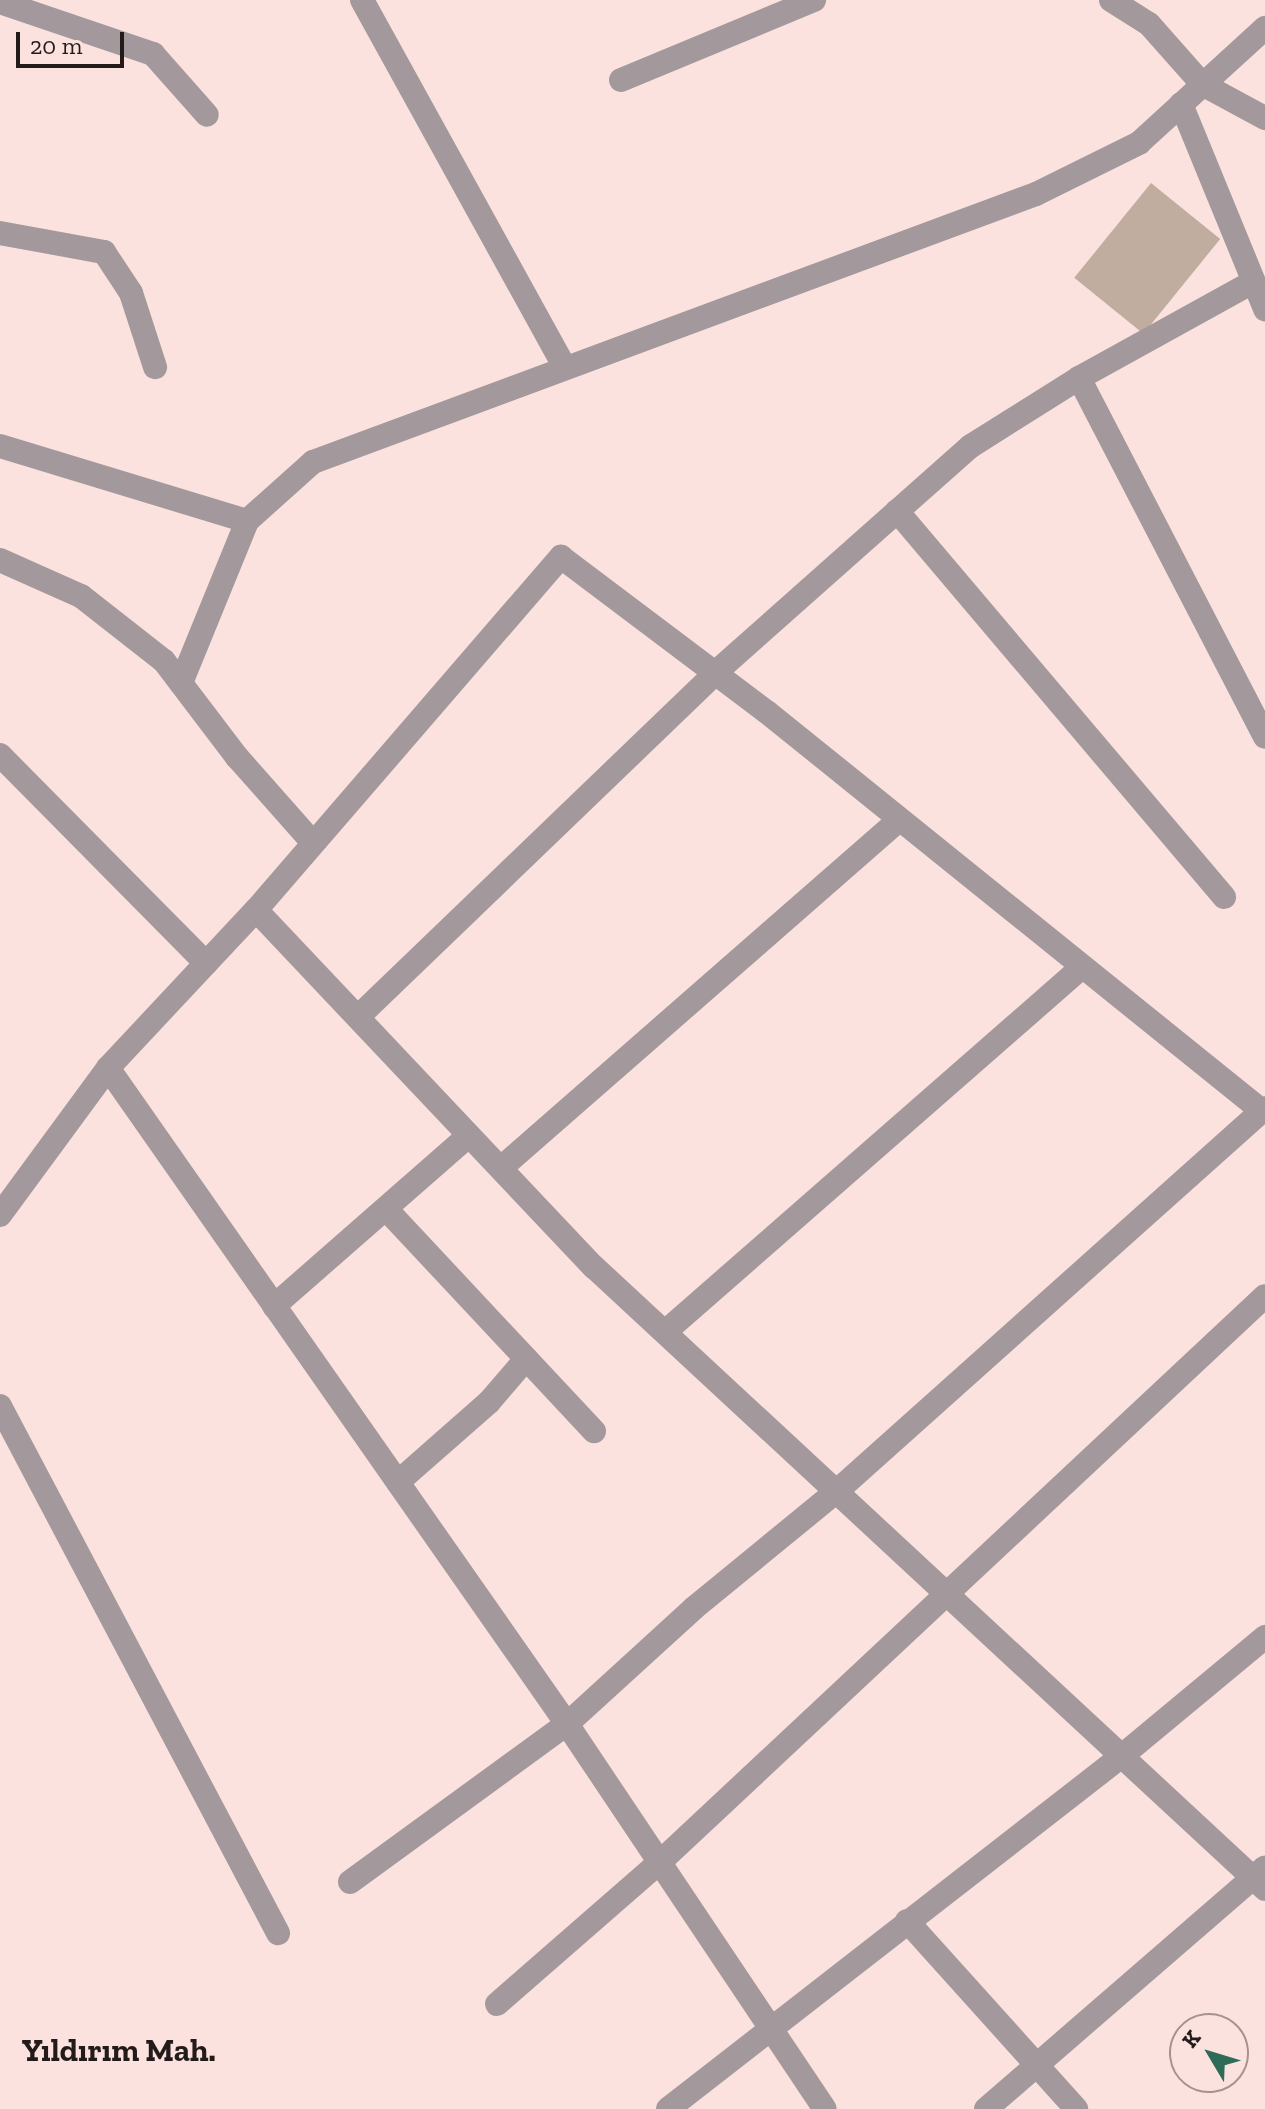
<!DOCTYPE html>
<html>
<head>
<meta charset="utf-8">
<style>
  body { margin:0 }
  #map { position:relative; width:1265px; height:2109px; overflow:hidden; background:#fce2df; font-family:"Zilla Slab",serif }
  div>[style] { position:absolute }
  .building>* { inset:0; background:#c0ada0; transform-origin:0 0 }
  .minor>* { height:24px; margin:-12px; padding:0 12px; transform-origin:12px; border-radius:12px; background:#a3999c }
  span { translate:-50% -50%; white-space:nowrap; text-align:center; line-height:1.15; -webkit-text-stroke:8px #fce2df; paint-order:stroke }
  .district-label { font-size:32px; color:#231b19; font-weight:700 }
  .north { position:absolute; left:1169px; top:2013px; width:80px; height:80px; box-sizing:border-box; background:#fce2df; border:2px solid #a59290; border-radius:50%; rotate:308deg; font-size:22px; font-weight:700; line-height:32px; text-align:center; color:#231b19 }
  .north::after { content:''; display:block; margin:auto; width:28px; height:36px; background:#2e6c57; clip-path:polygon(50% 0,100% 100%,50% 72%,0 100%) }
  .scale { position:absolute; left:16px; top:32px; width:108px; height:36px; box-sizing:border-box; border:4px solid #231b19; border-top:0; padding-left:10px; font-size:24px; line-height:28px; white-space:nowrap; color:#231b19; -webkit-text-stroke:6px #fce2df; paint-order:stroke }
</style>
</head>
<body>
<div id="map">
  <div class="building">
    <div style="left:1151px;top:183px;width:89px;height:122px;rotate:39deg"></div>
  </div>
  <div class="minor">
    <div style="left:362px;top:0;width:420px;rotate:61.1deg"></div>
    <div style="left:1111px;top:0;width:45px;rotate:32.3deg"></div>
    <div style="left:1149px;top:24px;width:80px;rotate:48.5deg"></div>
    <div style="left:1202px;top:84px;width:72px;rotate:28.4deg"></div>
    <div style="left:0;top:2px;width:162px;rotate:18.8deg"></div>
    <div style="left:153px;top:54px;width:81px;rotate:48.5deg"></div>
    <div style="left:621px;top:80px;width:209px;rotate:-22.5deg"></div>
    <div style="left:1181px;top:104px;width:222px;rotate:67.7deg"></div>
    <div style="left:0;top:233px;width:106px;rotate:10.4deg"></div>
    <div style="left:104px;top:252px;width:49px;rotate:56.6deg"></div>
    <div style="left:131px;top:293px;width:78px;rotate:72deg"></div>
    <div style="left:1079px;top:378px;width:404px;rotate:62.6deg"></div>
    <div style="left:0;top:446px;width:258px;rotate:16.9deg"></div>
    <div style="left:897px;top:511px;width:506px;rotate:49.73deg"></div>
    <div style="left:0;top:560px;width:89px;rotate:24deg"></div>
    <div style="left:81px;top:596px;width:105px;rotate:38.1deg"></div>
    <div style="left:164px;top:661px;width:121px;rotate:52.8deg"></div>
    <div style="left:237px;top:757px;width:115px;rotate:48.5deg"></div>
    <div style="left:181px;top:683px;width:175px;rotate:-67.8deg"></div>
    <div style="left:247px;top:521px;width:89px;rotate:-41.8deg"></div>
    <div style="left:313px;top:462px;width:771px;rotate:-20.34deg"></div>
    <div style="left:1036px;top:194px;width:115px;rotate:-26.3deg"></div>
    <div style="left:1139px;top:143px;width:171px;rotate:-42.4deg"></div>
    <div style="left:0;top:755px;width:293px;rotate:45.3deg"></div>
    <div style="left:256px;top:910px;width:492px;rotate:46.6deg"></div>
    <div style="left:594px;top:1267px;width:915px;rotate:42.83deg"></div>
    <div style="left:358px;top:1017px;width:496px;rotate:-43.9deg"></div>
    <div style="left:715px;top:673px;width:342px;rotate:-41.6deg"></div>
    <div style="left:971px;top:446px;width:128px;rotate:-32.2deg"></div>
    <div style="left:1079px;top:378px;width:199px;rotate:-28.9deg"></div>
    <div style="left:108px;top:1068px;width:801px;rotate:55.02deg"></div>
    <div style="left:567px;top:1724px;width:463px;rotate:56.2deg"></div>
    <div style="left:501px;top:1168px;width:529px;rotate:-41.17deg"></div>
    <div style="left:387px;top:1210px;width:303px;rotate:46.9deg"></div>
    <div style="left:0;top:1215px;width:182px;rotate:-53.7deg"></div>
    <div style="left:108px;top:1068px;width:216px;rotate:-46.9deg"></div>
    <div style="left:256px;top:910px;width:467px;rotate:-49.2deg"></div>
    <div style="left:561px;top:557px;width:258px;rotate:37deg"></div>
    <div style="left:767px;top:712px;width:636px;rotate:38.87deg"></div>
    <div style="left:274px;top:1306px;width:259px;rotate:-41.2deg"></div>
    <div style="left:665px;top:1332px;width:553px;rotate:-41.19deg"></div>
    <div style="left:0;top:1406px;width:596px;rotate:62.19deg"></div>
    <div style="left:398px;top:1482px;width:121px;rotate:-41.3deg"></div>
    <div style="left:489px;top:1402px;width:57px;rotate:-49.3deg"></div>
    <div style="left:350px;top:1882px;width:268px;rotate:-36.1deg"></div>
    <div style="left:567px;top:1724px;width:172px;rotate:-42.4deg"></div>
    <div style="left:694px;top:1608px;width:185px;rotate:-39.3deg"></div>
    <div style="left:837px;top:1491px;width:574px;rotate:-41.82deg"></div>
    <div style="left:907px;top:1921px;width:253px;rotate:48deg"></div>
    <div style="left:497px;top:2004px;width:216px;rotate:-41.1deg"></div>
    <div style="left:660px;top:1862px;width:828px;rotate:-43.09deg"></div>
    <div style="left:668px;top:2109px;width:576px;rotate:-37.88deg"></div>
    <div style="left:1123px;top:1755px;width:185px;rotate:-39.7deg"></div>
    <div style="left:986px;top:2109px;width:369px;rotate:-40.9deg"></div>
  </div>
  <div class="district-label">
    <span style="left:119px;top:2050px">Yıldırım Mah.</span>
  </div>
  <div class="north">K</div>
  <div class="scale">20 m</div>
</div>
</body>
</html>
